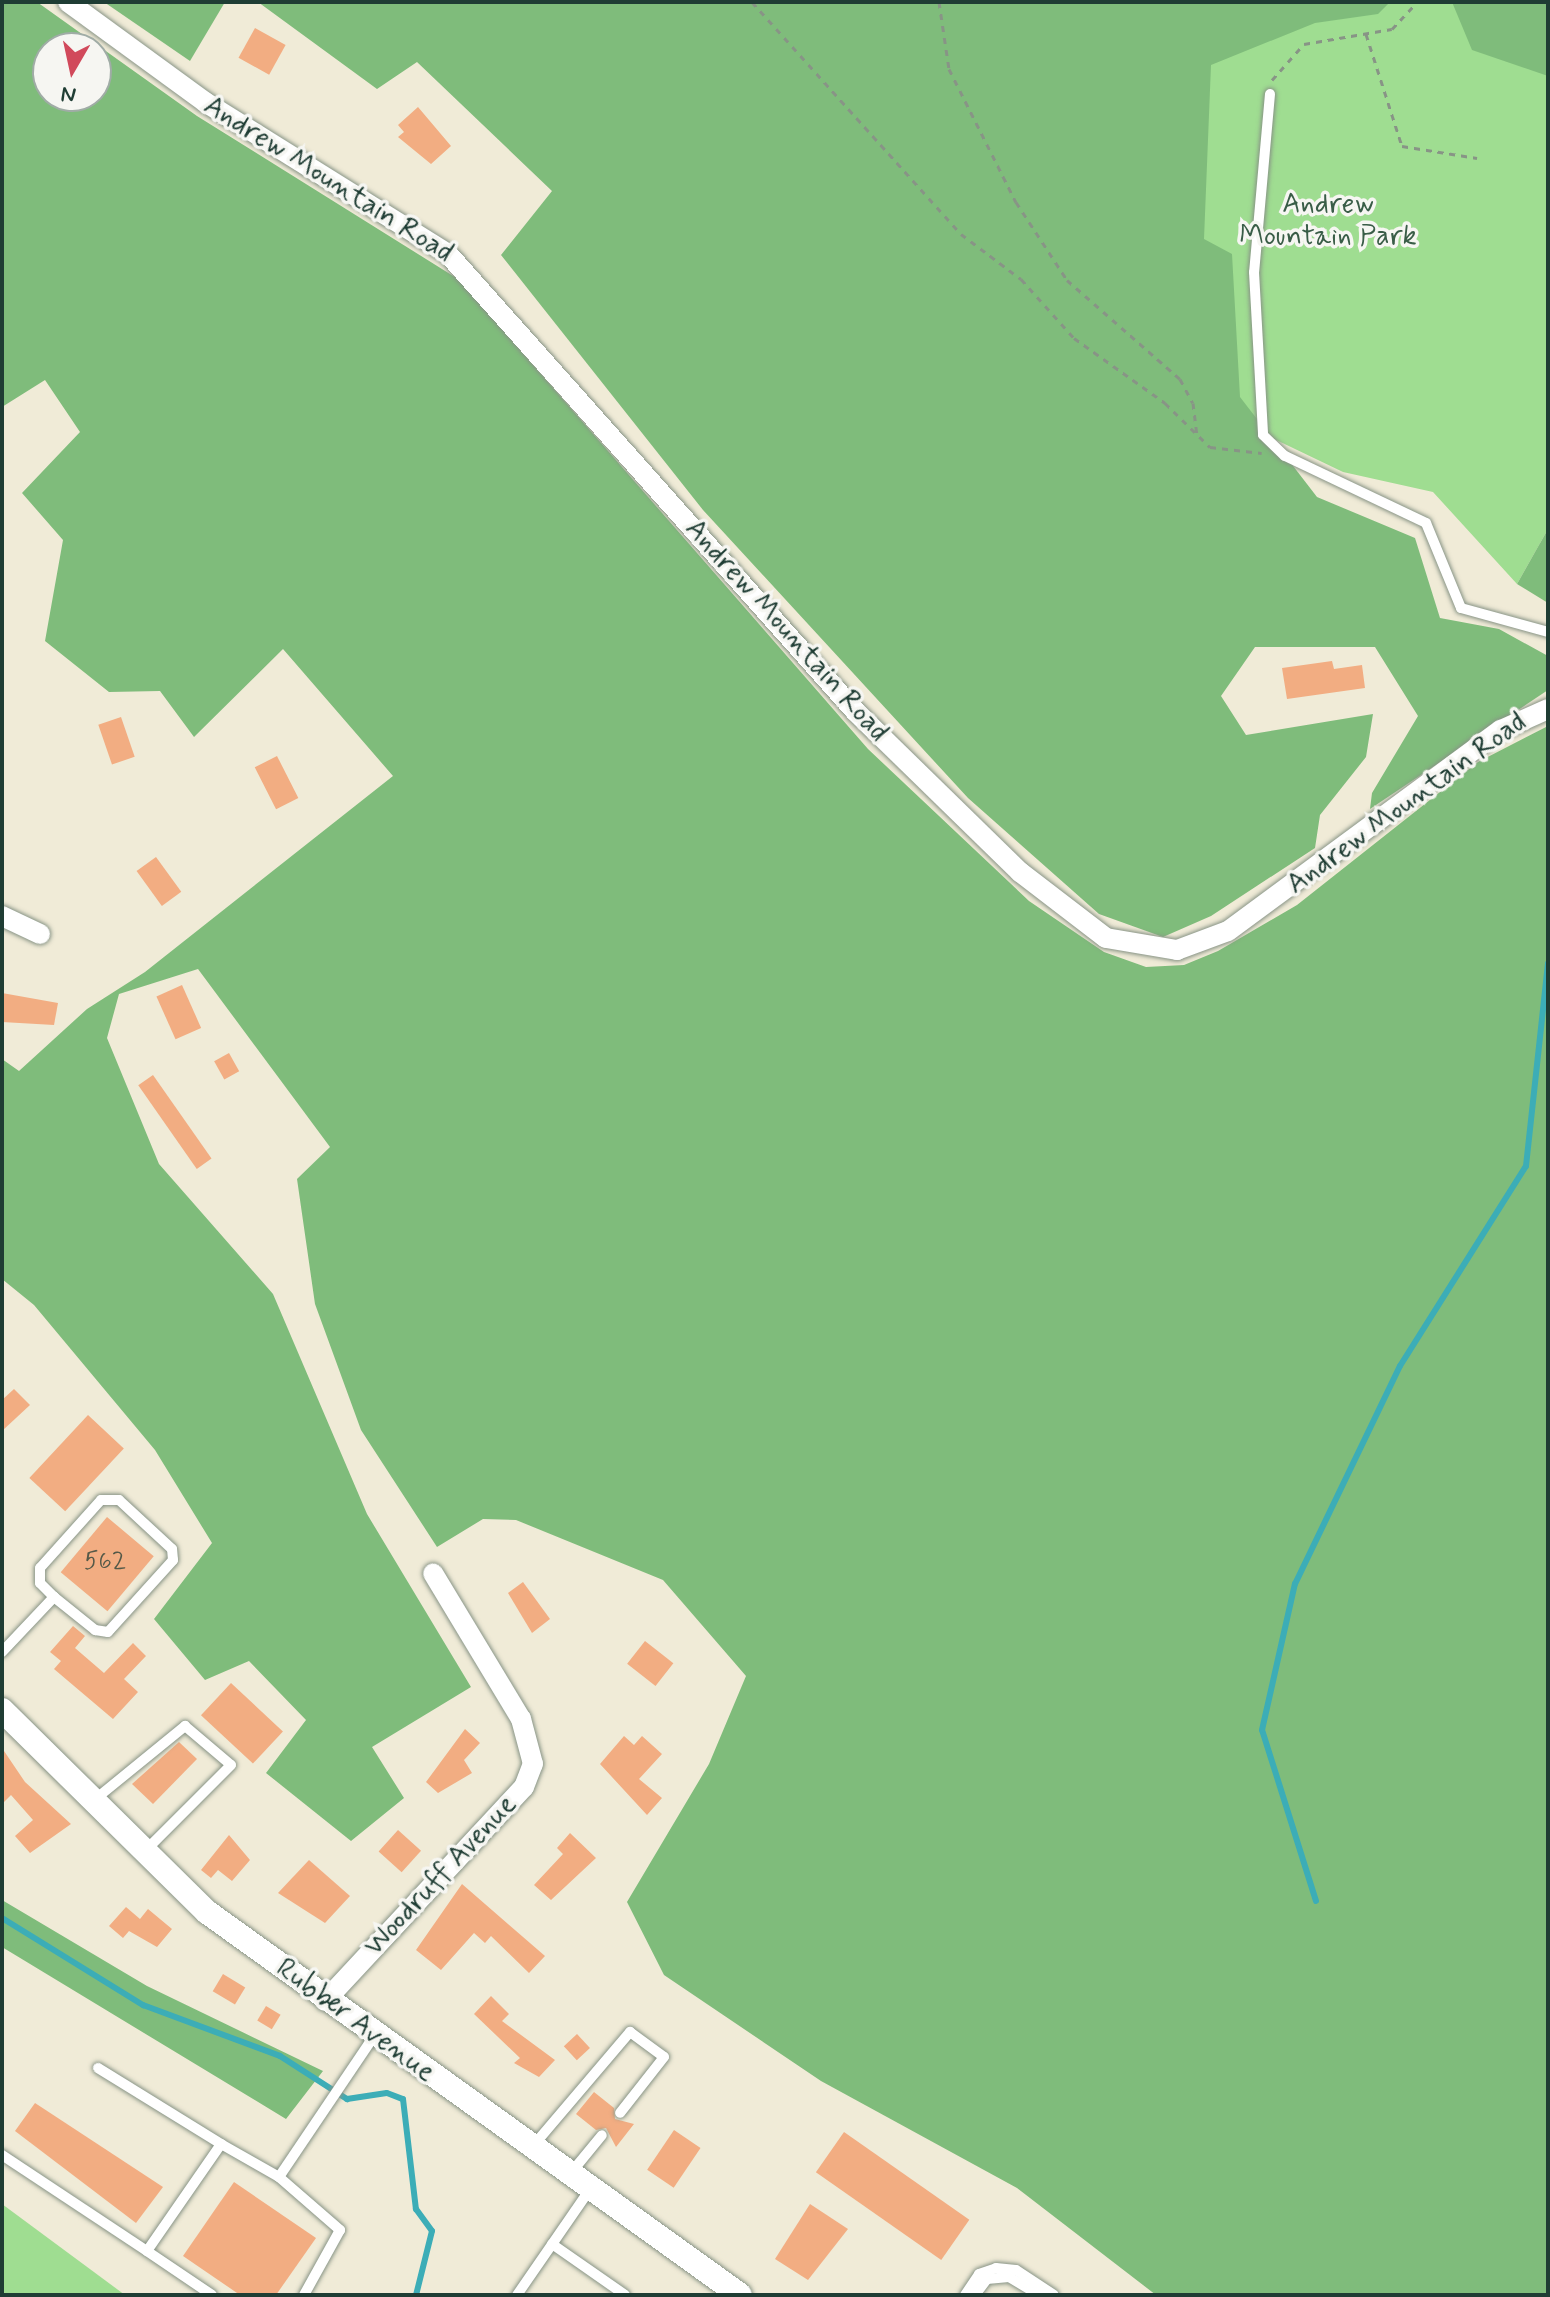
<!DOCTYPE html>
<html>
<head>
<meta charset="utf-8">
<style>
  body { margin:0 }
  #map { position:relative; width:1550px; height:2297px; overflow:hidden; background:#f0ebd7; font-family:Mynerve,sans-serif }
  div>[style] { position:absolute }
  .green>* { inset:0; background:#9fdd91 }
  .forest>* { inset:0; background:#7fbc7b }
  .stream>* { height:6px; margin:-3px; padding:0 3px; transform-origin:3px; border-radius:3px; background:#3cadb7 }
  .building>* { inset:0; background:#f2ad82; transform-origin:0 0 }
  .path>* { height:3px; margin-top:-1.5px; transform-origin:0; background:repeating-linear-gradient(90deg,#889486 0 6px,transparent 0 12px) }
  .roads { filter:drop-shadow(0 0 2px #889486) drop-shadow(0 0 2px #889486) }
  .service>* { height:10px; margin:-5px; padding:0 5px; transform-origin:5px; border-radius:5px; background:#fff }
  .minor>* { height:20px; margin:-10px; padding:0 10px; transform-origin:10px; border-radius:10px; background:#fff }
  .tertiary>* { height:24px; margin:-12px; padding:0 12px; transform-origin:12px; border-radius:12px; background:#fff }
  span { translate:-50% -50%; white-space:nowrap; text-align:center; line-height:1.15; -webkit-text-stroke:7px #f6f6f2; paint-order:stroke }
  .number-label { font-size:24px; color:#545948 }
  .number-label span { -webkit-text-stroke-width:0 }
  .street-label { font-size:28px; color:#1f3d34 }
  .park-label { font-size:28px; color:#395d47 }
  .frame { position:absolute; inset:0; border:4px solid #1f3d34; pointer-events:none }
  .north { position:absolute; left:32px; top:32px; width:80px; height:80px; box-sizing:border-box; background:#f6f6f2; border:2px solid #a0aca6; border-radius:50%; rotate:189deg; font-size:22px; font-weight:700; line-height:32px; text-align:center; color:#1f3d34 }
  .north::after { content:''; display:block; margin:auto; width:28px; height:36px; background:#d1495b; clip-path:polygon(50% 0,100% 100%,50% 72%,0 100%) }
</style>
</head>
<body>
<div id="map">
  <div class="green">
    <div style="clip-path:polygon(779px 2px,1548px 2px,1548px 529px,1517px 584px,1433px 492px,1343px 472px,1141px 375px)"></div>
    <div style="clip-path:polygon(2px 2204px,125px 2295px,2px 2295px)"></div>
  </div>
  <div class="forest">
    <div style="clip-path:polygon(evenodd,2px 2px,37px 2px,197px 116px,458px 279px,868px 749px,1029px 901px,1104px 952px,1146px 967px,1184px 965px,1218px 951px,1297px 905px,1478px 762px,1548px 726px,1548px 2295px,1156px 2295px,1017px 2188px,821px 2081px,664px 1975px,627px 1902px,709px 1764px,746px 1676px,663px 1580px,516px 1520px,483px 1519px,437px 1547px,361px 1430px,315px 1304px,297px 1179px,330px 1147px,198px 969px,119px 994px,107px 1038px,159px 1164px,273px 1294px,367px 1514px,471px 1687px,372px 1747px,404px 1798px,351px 1841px,266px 1773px,306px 1720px,249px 1661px,205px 1680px,154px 1619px,212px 1543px,155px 1450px,34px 1305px,2px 1279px,2px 1059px,19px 1071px,87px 1009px,145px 972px,393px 776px,283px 649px,194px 737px,160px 691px,109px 692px,45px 641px,63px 540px,22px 493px,80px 432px,45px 380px,2px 407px,2px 2px,48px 48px,96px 48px,96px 96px,48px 96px,48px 48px)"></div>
    <div style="clip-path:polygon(104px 2px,225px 2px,190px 61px)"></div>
    <div style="clip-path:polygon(258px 2px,1390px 2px,1378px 14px,1315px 23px,1211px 65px,1204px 239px,1232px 254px,1240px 397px,1317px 497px,1415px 538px,1440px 618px,1499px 629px,1548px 656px,1548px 690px,1370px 809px,1372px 793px,1418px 716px,1375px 647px,1255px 647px,1221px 696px,1246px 735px,1373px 714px,1366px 757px,1320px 815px,1315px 848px,1211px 916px,1163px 937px,1099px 914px,968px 798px,703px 510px,501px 255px,552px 191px,417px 62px,377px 89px)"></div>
    <div style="clip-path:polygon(1452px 2px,1548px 2px,1548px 76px,1472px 50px)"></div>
    <div style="clip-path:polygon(1548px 529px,1548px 603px,1517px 584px)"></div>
    <div style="clip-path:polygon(2px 1900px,147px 1986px,323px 2071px,286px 2119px,2px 1947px)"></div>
  </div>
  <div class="stream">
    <div style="left:1316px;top:1901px;width:179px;rotate:-107.5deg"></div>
    <div style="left:1262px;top:1730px;width:150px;rotate:-77.3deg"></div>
    <div style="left:1295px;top:1584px;width:242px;rotate:-64.3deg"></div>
    <div style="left:1400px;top:1366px;width:236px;rotate:-57.8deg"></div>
    <div style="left:1526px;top:1166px;width:204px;rotate:-83.8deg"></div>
    <div style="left:2px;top:1918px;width:166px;rotate:31.7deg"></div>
    <div style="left:143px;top:2005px;width:146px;rotate:20.4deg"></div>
    <div style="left:280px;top:2056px;width:80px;rotate:32.7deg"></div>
    <div style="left:347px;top:2099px;width:40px;rotate:-8.5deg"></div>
    <div style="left:387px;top:2093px;width:17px;rotate:21deg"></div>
    <div style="left:403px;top:2099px;width:111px;rotate:83.3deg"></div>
    <div style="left:416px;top:2209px;width:27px;rotate:54deg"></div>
    <div style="left:432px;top:2231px;width:66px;rotate:104deg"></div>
  </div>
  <div class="building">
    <div style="left:255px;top:28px;width:35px;height:34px;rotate:29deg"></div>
    <div style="clip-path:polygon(418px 107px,451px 146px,431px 164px,398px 137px,404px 132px,398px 125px)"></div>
    <div style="clip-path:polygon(1332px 661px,1334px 669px,1362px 665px,1365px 688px,1287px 699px,1282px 668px)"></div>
    <div style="left:121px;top:717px;width:42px;height:24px;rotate:71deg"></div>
    <div style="left:277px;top:756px;width:47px;height:25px;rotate:63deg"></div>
    <div style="left:156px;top:857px;width:43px;height:24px;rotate:54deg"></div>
    <div style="left:182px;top:985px;width:47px;height:28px;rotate:66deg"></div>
    <div style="clip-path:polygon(2px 993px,58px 1003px,54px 1025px,2px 1022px)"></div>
    <div style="left:229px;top:1053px;width:21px;height:17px;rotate:61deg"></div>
    <div style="left:153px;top:1075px;width:102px;height:18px;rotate:55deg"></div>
    <div style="clip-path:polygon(14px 1389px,30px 1405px,2px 1431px,2px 1400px)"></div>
    <div style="left:88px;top:1415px;width:49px;height:86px;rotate:43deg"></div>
    <div style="left:107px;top:1517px;width:61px;height:72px;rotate:40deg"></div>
    <div style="clip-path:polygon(523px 1582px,550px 1619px,532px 1633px,508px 1593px)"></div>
    <div style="clip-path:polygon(73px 1626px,85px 1636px,75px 1648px,104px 1673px,133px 1643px,146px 1656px,124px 1679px,138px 1692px,113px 1719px,54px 1669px,61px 1661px,50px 1652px)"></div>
    <div style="left:645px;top:1641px;width:36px;height:29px;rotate:38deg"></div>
    <div style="left:231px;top:1683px;width:71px;height:44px;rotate:43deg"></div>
    <div style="clip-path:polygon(465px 1729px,480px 1743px,464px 1760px,472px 1773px,438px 1793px,426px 1782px)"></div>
    <div style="clip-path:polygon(624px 1736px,634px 1745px,642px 1736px,662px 1754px,639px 1779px,662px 1798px,647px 1815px,600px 1764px)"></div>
    <div style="clip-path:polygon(179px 1742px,197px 1759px,153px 1804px,132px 1784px)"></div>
    <div style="clip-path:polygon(2px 1748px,25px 1782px,71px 1824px,30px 1853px,15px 1836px,33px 1820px,11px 1795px,2px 1804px)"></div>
    <div style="left:398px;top:1830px;width:31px;height:29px;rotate:42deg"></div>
    <div style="clip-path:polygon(570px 1833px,596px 1858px,551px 1900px,534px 1885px,563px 1854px,557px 1848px)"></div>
    <div style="clip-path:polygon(229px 1835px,250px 1860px,232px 1881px,218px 1870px,211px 1878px,201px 1870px)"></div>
    <div style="clip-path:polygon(309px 1860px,350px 1896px,325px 1923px,278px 1893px)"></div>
    <div style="clip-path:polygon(462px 1884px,545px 1956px,529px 1973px,491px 1936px,485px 1943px,474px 1933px,441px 1970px,416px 1950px)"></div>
    <div style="clip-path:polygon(126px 1907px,140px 1919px,148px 1909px,172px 1929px,157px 1947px,129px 1931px,123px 1938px,109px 1926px)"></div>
    <div style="left:223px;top:1974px;width:26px;height:20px;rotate:31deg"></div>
    <div style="clip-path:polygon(491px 1996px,509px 2014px,502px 2021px,555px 2060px,539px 2077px,514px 2063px,520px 2058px,474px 2014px)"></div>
    <div style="left:266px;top:2006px;width:17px;height:17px;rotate:31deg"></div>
    <div style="left:577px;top:2034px;width:19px;height:18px;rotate:47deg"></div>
    <div style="clip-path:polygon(594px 2092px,614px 2108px,615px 2119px,634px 2124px,616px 2147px,606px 2128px,596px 2130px,576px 2114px)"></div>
    <div style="clip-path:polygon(35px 2103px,163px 2187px,136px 2223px,15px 2131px)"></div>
    <div style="left:674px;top:2130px;width:32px;height:48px;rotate:34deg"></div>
    <div style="left:844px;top:2132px;width:153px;height:49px;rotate:35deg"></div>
    <div style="clip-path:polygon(234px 2182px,316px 2238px,276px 2295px,240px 2295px,183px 2256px)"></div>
    <div style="clip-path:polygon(810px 2204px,848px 2229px,808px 2280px,775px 2259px)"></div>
  </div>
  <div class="path">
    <div style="left:752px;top:2px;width:312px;rotate:48deg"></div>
    <div style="left:961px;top:234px;width:75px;rotate:36.9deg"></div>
    <div style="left:1021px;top:279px;width:79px;rotate:48.1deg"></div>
    <div style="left:1074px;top:338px;width:112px;rotate:35.5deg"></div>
    <div style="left:1165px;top:403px;width:63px;rotate:44.4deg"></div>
    <div style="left:1210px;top:447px;width:52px;rotate:6.6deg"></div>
    <div style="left:939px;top:2px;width:68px;rotate:81.5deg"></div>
    <div style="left:949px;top:69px;width:149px;rotate:63.3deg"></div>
    <div style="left:1016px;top:202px;width:93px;rotate:56.8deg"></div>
    <div style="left:1067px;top:280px;width:150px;rotate:41.2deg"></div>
    <div style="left:1180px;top:379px;width:27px;rotate:62deg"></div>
    <div style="left:1193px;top:403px;width:32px;rotate:83deg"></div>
    <div style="left:1366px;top:34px;width:118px;rotate:72.2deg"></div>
    <div style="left:1402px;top:146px;width:76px;rotate:9.1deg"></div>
    <div style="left:1272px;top:80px;width:48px;rotate:-48.4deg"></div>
    <div style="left:1304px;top:44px;width:89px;rotate:-9.7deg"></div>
    <div style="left:1392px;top:29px;width:37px;rotate:-47deg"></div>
  </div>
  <div class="roads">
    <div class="service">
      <div style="left:1270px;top:94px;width:179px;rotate:95.1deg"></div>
      <div style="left:1254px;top:272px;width:163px;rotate:86.8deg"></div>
      <div style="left:1263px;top:435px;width:30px;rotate:44deg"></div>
      <div style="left:1285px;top:456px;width:156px;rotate:25.4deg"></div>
      <div style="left:1426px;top:523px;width:92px;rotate:67.6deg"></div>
      <div style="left:1461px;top:608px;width:90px;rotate:15.4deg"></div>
      <div style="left:2px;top:1652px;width:76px;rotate:-46.6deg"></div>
      <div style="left:54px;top:1597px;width:53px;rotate:38.8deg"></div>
      <div style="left:95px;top:1630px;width:13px;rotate:9deg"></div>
      <div style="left:108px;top:1632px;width:97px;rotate:-47.9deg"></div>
      <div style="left:173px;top:1560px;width:11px;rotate:-95deg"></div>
      <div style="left:172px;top:1549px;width:72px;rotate:-137.2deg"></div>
      <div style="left:119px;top:1500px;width:18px;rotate:180deg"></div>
      <div style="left:101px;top:1500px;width:91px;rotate:131.9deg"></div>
      <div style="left:40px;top:1568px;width:15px;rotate:90deg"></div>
      <div style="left:40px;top:1583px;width:20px;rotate:45deg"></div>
      <div style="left:93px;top:1801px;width:119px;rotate:-39.2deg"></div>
      <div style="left:185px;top:1726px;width:60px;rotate:40.3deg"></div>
      <div style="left:231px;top:1765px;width:120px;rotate:135deg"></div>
      <div style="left:98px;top:2068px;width:145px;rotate:31.7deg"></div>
      <div style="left:533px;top:2146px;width:150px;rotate:-49.6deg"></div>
      <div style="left:630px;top:2032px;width:42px;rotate:36.3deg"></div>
      <div style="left:664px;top:2057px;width:71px;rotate:128.2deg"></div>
      <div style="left:2px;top:2155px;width:174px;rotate:33.5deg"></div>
      <div style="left:570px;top:2174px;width:50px;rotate:-50.6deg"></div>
      <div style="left:279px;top:2177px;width:170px;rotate:-56deg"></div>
      <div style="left:552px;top:2244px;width:89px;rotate:34.9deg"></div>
      <div style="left:212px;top:2295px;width:78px;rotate:-145.9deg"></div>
      <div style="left:147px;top:2251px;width:130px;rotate:-55.3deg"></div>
      <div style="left:221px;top:2144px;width:67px;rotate:29.6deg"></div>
      <div style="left:279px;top:2177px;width:81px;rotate:41deg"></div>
      <div style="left:340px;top:2230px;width:74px;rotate:119deg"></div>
      <div style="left:517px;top:2295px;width:129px;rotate:-55.4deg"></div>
      <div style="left:965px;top:2295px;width:25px;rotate:-56deg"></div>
      <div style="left:979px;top:2274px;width:18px;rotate:-19deg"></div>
      <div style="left:996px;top:2268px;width:20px;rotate:6deg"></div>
      <div style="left:1016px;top:2270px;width:45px;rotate:33.3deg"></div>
      <div style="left:975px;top:2295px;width:20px;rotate:-53deg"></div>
      <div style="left:987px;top:2279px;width:22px;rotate:-5deg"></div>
      <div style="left:1009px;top:2277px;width:35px;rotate:31deg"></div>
    </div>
    <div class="minor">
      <div style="left:68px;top:2px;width:170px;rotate:36.1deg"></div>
      <div style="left:205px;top:102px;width:287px;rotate:32deg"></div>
      <div style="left:448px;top:254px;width:612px;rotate:48.31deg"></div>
      <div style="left:855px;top:711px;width:231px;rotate:44.3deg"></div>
      <div style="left:1020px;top:872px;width:108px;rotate:37.5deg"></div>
      <div style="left:1106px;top:938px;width:72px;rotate:9.6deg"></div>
      <div style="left:1177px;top:950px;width:54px;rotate:-20.4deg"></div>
      <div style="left:1228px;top:931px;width:339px;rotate:-36.4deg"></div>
      <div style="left:1501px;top:730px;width:51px;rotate:-24.1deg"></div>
      <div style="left:2px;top:916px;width:42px;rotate:25.3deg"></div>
      <div style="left:325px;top:2001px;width:292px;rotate:-47.1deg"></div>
      <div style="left:524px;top:1787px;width:25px;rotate:-69deg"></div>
      <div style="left:533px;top:1764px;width:47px;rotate:-104.9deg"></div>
      <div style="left:521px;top:1719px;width:170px;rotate:-121.1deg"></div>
    </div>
    <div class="tertiary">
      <div style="left:2px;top:1710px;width:288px;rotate:44.6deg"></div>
      <div style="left:207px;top:1912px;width:656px;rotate:35.7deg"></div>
    </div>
  </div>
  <div class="number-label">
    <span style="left:105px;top:1562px">562</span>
  </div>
  <div class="street-label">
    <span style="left:328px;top:180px;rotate:32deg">Andrew Mountain Road</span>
    <span style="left:786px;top:631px;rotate:48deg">Andrew Mountain Road</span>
    <span style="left:1407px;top:804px;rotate:-36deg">Andrew Mountain Road</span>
    <span style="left:441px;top:1876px;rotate:-47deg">Woodruff Avenue</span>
    <span style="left:355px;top:2021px;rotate:36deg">Rubber Avenue</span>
  </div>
  <div class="park-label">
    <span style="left:1328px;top:221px">Andrew<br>Mountain Park</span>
  </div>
  <div class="frame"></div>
  <div class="north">N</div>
</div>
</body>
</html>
